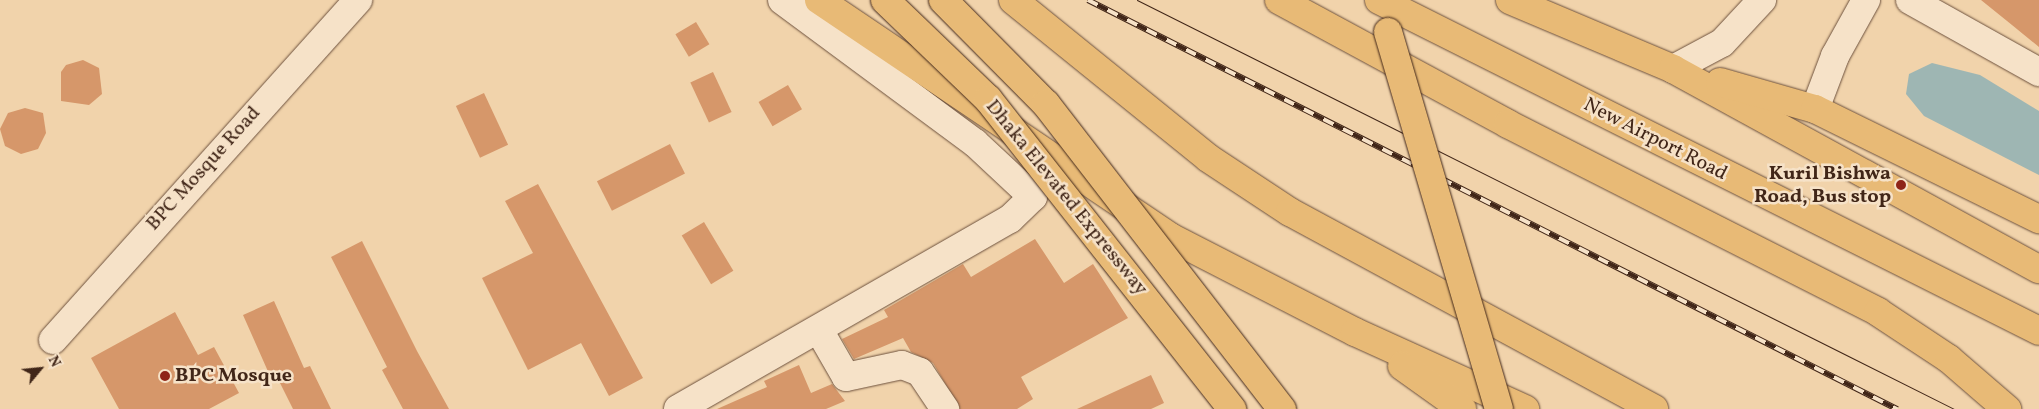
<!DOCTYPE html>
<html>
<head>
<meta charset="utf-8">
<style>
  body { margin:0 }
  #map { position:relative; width:2039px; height:409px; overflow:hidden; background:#f1d3ab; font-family:Vollkorn,serif }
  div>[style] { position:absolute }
  .water>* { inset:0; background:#9eb6b3 }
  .building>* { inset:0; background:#d6976a; transform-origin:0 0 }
  .roads { filter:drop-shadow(0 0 1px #6d513d) drop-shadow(0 0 1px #6d513d) }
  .street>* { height:28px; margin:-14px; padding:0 14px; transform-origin:14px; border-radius:14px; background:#f6e2c8 }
  .secondary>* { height:28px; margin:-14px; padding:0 14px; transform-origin:14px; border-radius:14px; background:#f6e2c8 }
  .highway>* { height:28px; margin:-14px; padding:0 14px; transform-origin:14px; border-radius:14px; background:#e8ba76 }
  .tram>* { height:1px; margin:-0.5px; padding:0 0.5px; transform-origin:0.5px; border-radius:0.5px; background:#412618 }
  .rail>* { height:5.5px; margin-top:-2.75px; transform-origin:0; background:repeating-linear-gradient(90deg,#f6e2c8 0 11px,#412618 0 22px); box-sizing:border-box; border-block:1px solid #412618 }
  .bridges { filter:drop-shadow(0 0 1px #412618) drop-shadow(0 0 1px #412618) }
  .highway-bridge>* { height:28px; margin:-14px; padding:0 14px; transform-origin:14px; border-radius:14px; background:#e8ba76 }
  .dots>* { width:14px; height:14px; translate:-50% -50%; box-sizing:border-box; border:2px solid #f6e2c8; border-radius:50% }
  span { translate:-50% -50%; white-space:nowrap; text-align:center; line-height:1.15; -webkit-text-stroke:5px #f6e2c8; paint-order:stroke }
  .street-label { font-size:20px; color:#412618 }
  .poi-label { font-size:20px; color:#412618; font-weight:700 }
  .right { translate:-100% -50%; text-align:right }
  .left { translate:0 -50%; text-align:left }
  .north { position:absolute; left:15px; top:344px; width:50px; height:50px; -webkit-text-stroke:4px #f6e2c8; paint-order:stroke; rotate:62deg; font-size:14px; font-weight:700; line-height:20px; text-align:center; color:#412618 }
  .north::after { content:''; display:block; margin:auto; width:18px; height:22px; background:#412618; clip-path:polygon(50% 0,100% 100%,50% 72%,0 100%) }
</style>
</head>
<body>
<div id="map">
  <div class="water">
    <div style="clip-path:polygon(1932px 63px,1980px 75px,2039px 111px,2039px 175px,1924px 116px,1906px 94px,1909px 74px)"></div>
  </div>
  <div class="building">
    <div style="clip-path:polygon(1981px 0,2039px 0,2039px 47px,2012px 25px)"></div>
    <div style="left:696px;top:22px;width:26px;height:24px;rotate:59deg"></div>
    <div style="clip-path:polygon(83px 60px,99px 68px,102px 94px,89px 105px,61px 101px,61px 72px,66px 65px)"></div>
    <div style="left:713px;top:72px;width:44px;height:25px;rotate:65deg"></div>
    <div style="left:788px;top:85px;width:28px;height:34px;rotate:60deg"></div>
    <div style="left:484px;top:93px;width:57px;height:31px;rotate:65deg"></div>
    <div style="clip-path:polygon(25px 108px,43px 113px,46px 133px,38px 149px,21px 154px,5px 146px,0 129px,8px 113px)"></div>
    <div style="left:670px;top:144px;width:33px;height:82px;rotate:63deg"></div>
    <div style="clip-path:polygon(538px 184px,643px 378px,609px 396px,581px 343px,528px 370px,482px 278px,533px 253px,505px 201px)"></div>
    <div style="left:704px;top:222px;width:57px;height:26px;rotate:59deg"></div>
    <div style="clip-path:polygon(1035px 239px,1064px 283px,1093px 264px,1128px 318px,1021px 377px,1033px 399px,1017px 409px,960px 409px,933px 363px,911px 352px,903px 338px,854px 359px,842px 339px,888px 317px,884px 310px,963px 264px,971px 277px)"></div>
    <div style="clip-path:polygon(362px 241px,417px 351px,449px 409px,403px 409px,382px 370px,387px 367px,331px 257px)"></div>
    <div style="clip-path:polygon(274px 301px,304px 368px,310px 366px,331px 409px,293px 409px,275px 373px,270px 376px,243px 315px)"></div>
    <div style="clip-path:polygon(175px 312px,198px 355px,214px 347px,239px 393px,209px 409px,119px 409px,91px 358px)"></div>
    <div style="clip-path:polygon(799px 365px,811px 393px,832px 384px,845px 401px,826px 409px,717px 409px,767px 387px,764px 381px)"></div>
    <div style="clip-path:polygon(1151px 375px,1164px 403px,1151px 409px,1077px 409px)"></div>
  </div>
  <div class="roads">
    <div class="street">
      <div style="left:819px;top:330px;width:54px;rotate:60.1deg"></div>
      <div style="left:846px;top:377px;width:57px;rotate:-12.1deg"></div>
      <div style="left:902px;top:365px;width:19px;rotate:21deg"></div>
      <div style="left:920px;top:372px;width:45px;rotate:56deg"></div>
      <div style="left:53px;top:340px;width:457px;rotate:-48.1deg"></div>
      <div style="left:678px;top:409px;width:383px;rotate:-29.8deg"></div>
      <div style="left:1010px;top:219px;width:32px;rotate:-44deg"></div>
      <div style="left:1033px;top:197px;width:79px;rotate:-137deg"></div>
      <div style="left:975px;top:143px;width:240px;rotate:-143.5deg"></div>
    </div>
    <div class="secondary">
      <div style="left:1910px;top:0;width:148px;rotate:29.2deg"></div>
      <div style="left:1673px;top:69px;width:55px;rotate:-28deg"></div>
      <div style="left:1722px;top:43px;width:59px;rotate:-47.1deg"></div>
      <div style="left:1815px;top:109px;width:57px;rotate:-69.3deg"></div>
      <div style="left:1835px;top:56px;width:64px;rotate:-61deg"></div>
    </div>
    <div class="highway">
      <div style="left:819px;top:0;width:424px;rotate:34deg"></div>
      <div style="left:1170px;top:237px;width:208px;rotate:27.2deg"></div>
      <div style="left:1355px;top:332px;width:187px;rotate:24.4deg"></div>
      <div style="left:1013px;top:0;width:251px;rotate:39deg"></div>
      <div style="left:1208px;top:158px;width:98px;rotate:33.4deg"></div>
      <div style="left:1290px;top:212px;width:414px;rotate:28.4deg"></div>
      <div style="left:1279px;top:0;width:260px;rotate:28.4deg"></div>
      <div style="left:1508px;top:124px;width:415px;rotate:26.9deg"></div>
      <div style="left:1878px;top:312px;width:85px;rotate:33.5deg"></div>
      <div style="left:1949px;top:359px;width:77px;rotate:40.8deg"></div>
      <div style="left:1379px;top:0;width:738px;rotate:26.63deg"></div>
      <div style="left:1510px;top:0;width:177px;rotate:22.9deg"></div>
      <div style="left:1673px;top:69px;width:417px;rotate:28.7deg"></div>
      <div style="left:1720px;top:82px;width:99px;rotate:15.9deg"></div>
      <div style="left:1815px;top:109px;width:250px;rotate:26.2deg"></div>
      <div style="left:1402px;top:366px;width:74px;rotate:35.6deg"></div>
    </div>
  </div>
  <div class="tram">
    <div style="left:1137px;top:0;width:914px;rotate:26.59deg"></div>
  </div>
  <div class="rail">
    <div style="left:1088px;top:0;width:907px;rotate:26.82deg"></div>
  </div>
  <div class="bridges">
    <div class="highway-bridge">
      <div style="left:885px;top:0;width:143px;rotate:43.9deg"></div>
      <div style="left:988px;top:99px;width:395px;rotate:51.8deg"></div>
      <div style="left:943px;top:0;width:146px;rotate:45.3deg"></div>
      <div style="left:1046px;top:104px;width:386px;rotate:52.3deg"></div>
      <div style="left:1388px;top:32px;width:393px;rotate:73.6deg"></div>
    </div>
  </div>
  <div class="dots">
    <div style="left:1901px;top:185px;background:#8f2418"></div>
    <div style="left:165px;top:376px;background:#8f2418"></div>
  </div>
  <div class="street-label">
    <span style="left:1655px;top:140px;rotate:27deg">New Airport Road</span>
    <span style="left:204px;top:169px;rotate:-48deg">BPC Mosque Road</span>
    <span style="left:1066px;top:198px;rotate:51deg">Dhaka Elevated Expressway</span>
  </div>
  <div class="poi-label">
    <span class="right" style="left:1891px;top:186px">Kuril Bishwa<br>Road, Bus stop</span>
    <span class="left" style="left:175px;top:376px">BPC Mosque</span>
  </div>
  <div class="north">N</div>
</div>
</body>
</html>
